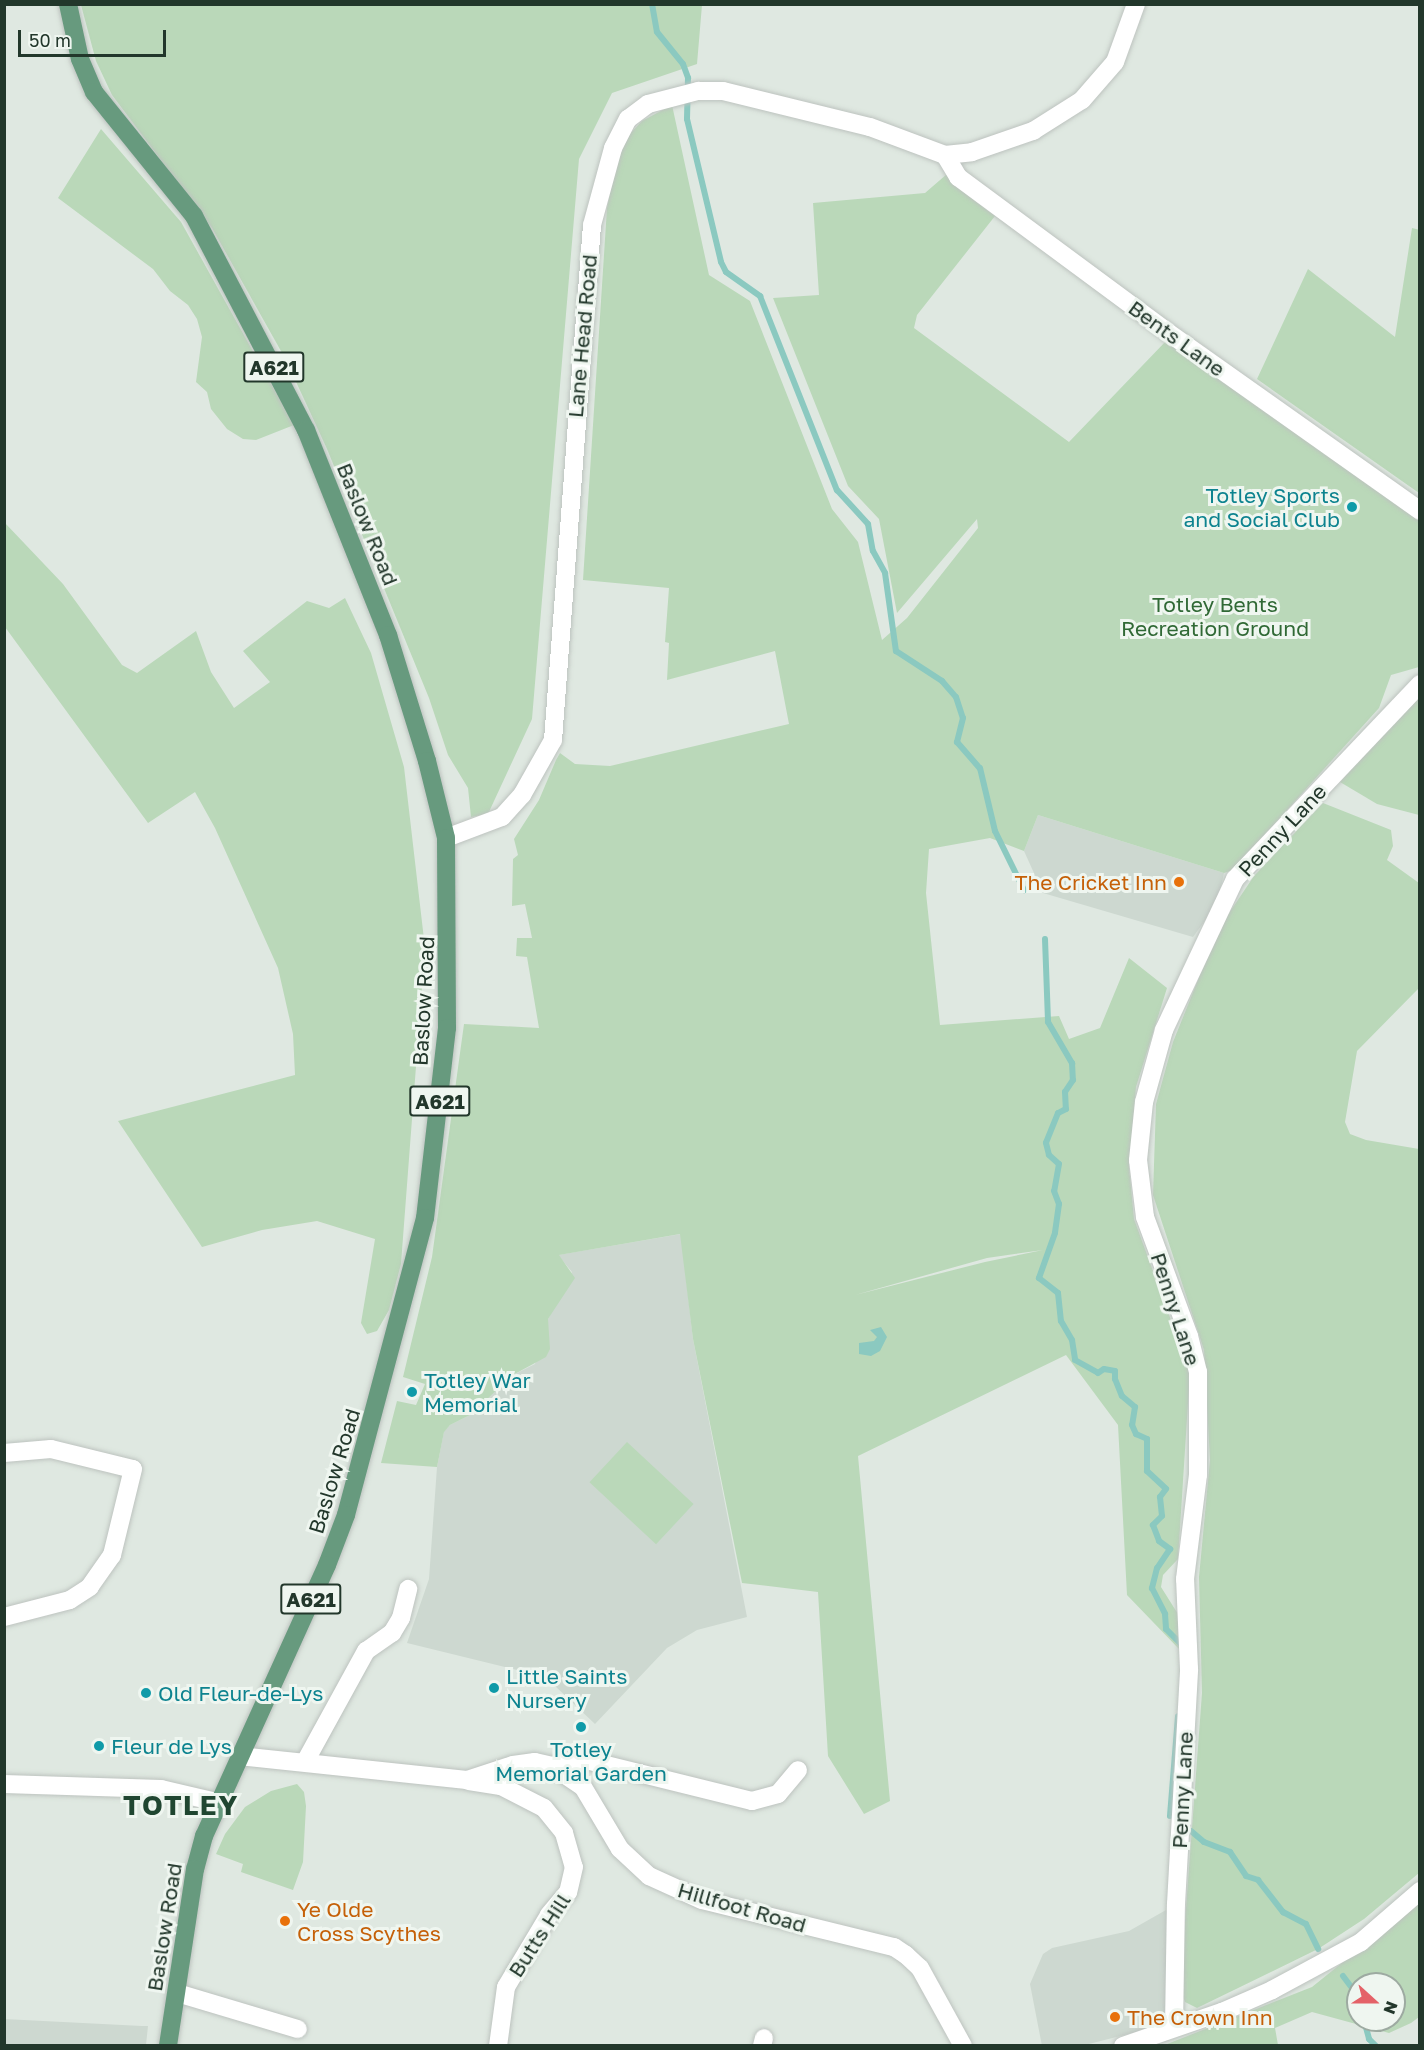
<!DOCTYPE html>
<html>
<head>
<meta charset="utf-8">
<style>
  body { margin:0 }
  #map { position:relative; width:1424px; height:2050px; overflow:hidden; background:#dfe8e1; font-family:"Golos Text",sans-serif }
  div>[style] { position:absolute }
  .built>* { inset:0; background:#cdd8d0 }
  .green>* { inset:0; background:#bad8b9; transform-origin:0 0 }
  .water>* { inset:0; background:#8bc9c0 }
  .stream>* { height:6px; margin:-3px; padding:0 3px; transform-origin:3px; border-radius:3px; background:#8bc9c0 }
  .roads { filter:drop-shadow(0 0 2px #bdc3bf) drop-shadow(0 0 2px #bdc3bf) }
  .minor>* { height:18px; margin:-9px; padding:0 9px; transform-origin:9px; border-radius:9px; background:#fff }
  .major>* { height:18px; margin:-9px; padding:0 9px; transform-origin:9px; border-radius:9px; background:#679a7e }
  .dots>* { width:16px; height:16px; translate:-50% -50%; box-sizing:border-box; border:3px solid #eff6f0; border-radius:50% }
  span { translate:-50% -50%; white-space:nowrap; text-align:center; line-height:1.15; -webkit-text-stroke:6px #eff6f0; paint-order:stroke }
  .shield-label span { padding:2px 4px; background:#eff6f0; border:2px solid; border-radius:4px; -webkit-text-stroke-width:0 }
  .shield-label { font-size:20px; color:#22372b; font-weight:700 }
  .street-label { font-size:21px; color:#22372b }
  .culture-label { font-size:21px; color:#0d838f }
  .right { translate:-100% -50%; text-align:right }
  .left { translate:0 -50%; text-align:left }
  .park-label { font-size:21px; color:#306935 }
  .food-label { font-size:21px; color:#c56008 }
  .district-label { font-size:27px; color:#204631; font-weight:700; letter-spacing:1.5px }
  .frame { position:absolute; inset:0; border:6px solid #22372b; pointer-events:none }
  .north { position:absolute; left:1346px; top:1972px; width:60px; height:60px; box-sizing:border-box; background:#eff6f0; border:2px solid #9daaa1; border-radius:50%; rotate:111deg; font-size:16px; font-weight:700; line-height:24px; text-align:center; color:#22372b }
  .north::after { content:''; display:block; margin:auto; width:21px; height:27px; background:#e46268; clip-path:polygon(50% 0,100% 100%,50% 72%,0 100%) }
  .scale { position:absolute; left:18px; top:30px; width:148px; height:27px; box-sizing:border-box; border:3px solid #22372b; border-top:0; padding-left:8px; font-size:18px; line-height:21px; white-space:nowrap; color:#22372b; -webkit-text-stroke:4px #eff6f0; paint-order:stroke }
</style>
</head>
<body>
<div id="map">
  <div class="built">
    <div style="clip-path:polygon(1038px 815px,1224px 873px,1217px 904px,1193px 937px,1043px 893px,1024px 851px)"></div>
    <div style="clip-path:polygon(681px 1234px,693px 1339px,747px 1617px,697px 1630px,667px 1648px,595px 1724px,554px 1685px,517px 1670px,407px 1643px,429px 1579px,437px 1467px,444px 1431px,450px 1425px,472px 1414px,511px 1376px,535px 1364px,548px 1319px,572px 1272px,558px 1255px)"></div>
    <div style="clip-path:polygon(1166px 1910px,1171px 1914px,1167px 2024px,1085px 2045px,1042px 2046px,1030px 1984px,1043px 1954px,1052px 1948px,1129px 1931px)"></div>
    <div style="clip-path:polygon(4px 2019px,142px 2026px,148px 2026px,146px 2045px,5px 2045px)"></div>
  </div>
  <div class="green">
    <div style="clip-path:polygon(81px 5px,702px 5px,697px 64px,612px 93px,579px 159px,532px 719px,488px 814px,471px 817px,468px 788px,448px 755px,429px 698px,327px 449px,286px 360px,212px 228px,112px 95px,96px 61px)"></div>
    <div style="clip-path:polygon(evenodd,672px 105px,709px 275px,750px 301px,832px 509px,858px 542px,882px 640px,907px 618px,978px 528px,977px 519px,897px 613px,879px 519px,848px 486px,773px 298px,819px 295px,813px 203px,925px 193px,947px 174px,967px 195px,995px 216px,917px 315px,914px 328px,1069px 442px,1166px 341px,1419px 519px,1419px 667px,1391px 675px,1379px 708px,1233px 870px,1224px 873px,1038px 815px,1024px 851px,990px 838px,929px 849px,926px 893px,940px 1025px,1059px 1016px,1069px 1039px,1100px 1028px,1129px 958px,1167px 988px,1136px 1087px,1129px 1167px,1134px 1219px,1190px 1372px,1178px 1559px,1163px 1575px,1161px 1587px,1178px 1614px,1179px 1649px,1127px 1595px,1118px 1425px,1066px 1355px,858px 1456px,890px 1801px,864px 1814px,828px 1756px,818px 1592px,742px 1583px,693px 1339px,680px 1234px,559px 1255px,575px 1278px,548px 1319px,550px 1349px,546px 1357px,511px 1376px,472px 1414px,450px 1425px,444px 1432px,437px 1467px,381px 1463px,397px 1401px,416px 1405px,425px 1384px,403px 1377px,432px 1257px,464px 1024px,539px 1028px,527px 957px,516px 956px,517px 938px,532px 938px,525px 904px,512px 906px,513px 859px,518px 855px,514px 839px,539px 800px,556px 760px,560px 753px,575px 764px,610px 766px,789px 724px,775px 651px,667px 680px,669px 643px,665px 642px,669px 588px,583px 580px,607px 208px,615px 169px,628px 136px,642px 121px,672px 105px,1043px 1250px,985px 1262px,855px 1295px,987px 1258px,1043px 1250px)"></div>
    <div style="clip-path:polygon(101px 129px,181px 222px,294px 425px,256px 440px,243px 439px,227px 429px,211px 409px,207px 392px,196px 382px,202px 337px,197px 319px,188px 305px,170px 291px,153px 269px,58px 198px)"></div>
    <div style="clip-path:polygon(1412px 228px,1420px 230px,1419px 493px,1257px 379px,1308px 269px,1395px 337px)"></div>
    <div style="clip-path:polygon(5px 523px,63px 584px,122px 665px,137px 673px,196px 631px,211px 672px,234px 708px,270px 682px,243px 651px,307px 601px,329px 608px,345px 598px,371px 653px,404px 767px,425px 948px,401px 1264px,389px 1310px,377px 1331px,367px 1334px,361px 1323px,375px 1239px,317px 1221px,262px 1230px,202px 1247px,118px 1121px,295px 1075px,293px 1034px,278px 968px,215px 828px,195px 792px,148px 823px,5px 627px)"></div>
    <div style="clip-path:polygon(1419px 695px,1419px 815px,1377px 804px,1340px 782px)"></div>
    <div style="clip-path:polygon(1323px 803px,1391px 830px,1393px 846px,1387px 860px,1419px 883px,1419px 988px,1357px 1051px,1345px 1122px,1350px 1134px,1366px 1140px,1419px 1149px,1419px 1873px,1364px 1919px,1318px 1949px,1197px 2008px,1185px 2002px,1180px 1989px,1202px 1693px,1199px 1577px,1210px 1460px,1204px 1350px,1153px 1195px,1156px 1104px,1173px 1042px,1219px 928px,1254px 876px)"></div>
    <div style="left:627px;top:1442px;width:91px;height:55px;rotate:43deg"></div>
    <div style="clip-path:polygon(297px 1784px,304px 1792px,306px 1806px,303px 1862px,293px 1890px,241px 1872px,243px 1864px,216px 1854px,225px 1834px,245px 1807px,271px 1791px)"></div>
    <div style="clip-path:polygon(evenodd,1419px 1901px,1419px 2017px,1411px 2023px,1389px 2033px,1312px 2012px,1275px 2028px,1278px 2045px,1162px 2046px,1312px 1987px,1419px 1901px,1358px 1984px,1394px 1984px,1394px 2020px,1358px 2020px,1358px 1984px)"></div>
  </div>
  <div class="water">
    <div style="clip-path:polygon(881px 1327px,887px 1337px,880px 1351px,871px 1356px,859px 1354px,859px 1343px,874px 1341px,877px 1337px,870px 1330px)"></div>
  </div>
  <div class="stream">
    <div style="left:652px;top:4px;width:28px;rotate:80deg"></div>
    <div style="left:657px;top:32px;width:41px;rotate:50.9deg"></div>
    <div style="left:683px;top:64px;width:15px;rotate:70deg"></div>
    <div style="left:688px;top:78px;width:41px;rotate:91.4deg"></div>
    <div style="left:687px;top:119px;width:147px;rotate:76.6deg"></div>
    <div style="left:721px;top:262px;width:11px;rotate:63deg"></div>
    <div style="left:726px;top:272px;width:42px;rotate:35.2deg"></div>
    <div style="left:760px;top:296px;width:209px;rotate:68.4deg"></div>
    <div style="left:837px;top:490px;width:46px;rotate:47.6deg"></div>
    <div style="left:868px;top:524px;width:27px;rotate:80deg"></div>
    <div style="left:873px;top:551px;width:25px;rotate:61deg"></div>
    <div style="left:885px;top:573px;width:79px;rotate:82deg"></div>
    <div style="left:896px;top:651px;width:55px;rotate:33.1deg"></div>
    <div style="left:942px;top:681px;width:21px;rotate:49deg"></div>
    <div style="left:956px;top:697px;width:22px;rotate:72deg"></div>
    <div style="left:963px;top:718px;width:25px;rotate:104deg"></div>
    <div style="left:957px;top:742px;width:35px;rotate:49deg"></div>
    <div style="left:980px;top:768px;width:65px;rotate:76.6deg"></div>
    <div style="left:995px;top:831px;width:66px;rotate:63.8deg"></div>
    <div style="left:1045px;top:939px;width:83px;rotate:87.9deg"></div>
    <div style="left:1048px;top:1022px;width:48px;rotate:59.7deg"></div>
    <div style="left:1072px;top:1063px;width:17px;rotate:87deg"></div>
    <div style="left:1073px;top:1080px;width:14px;rotate:124deg"></div>
    <div style="left:1065px;top:1092px;width:17px;rotate:87deg"></div>
    <div style="left:1066px;top:1109px;width:9px;rotate:153deg"></div>
    <div style="left:1058px;top:1113px;width:32px;rotate:112deg"></div>
    <div style="left:1046px;top:1143px;width:12px;rotate:76deg"></div>
    <div style="left:1049px;top:1155px;width:13px;rotate:42deg"></div>
    <div style="left:1059px;top:1164px;width:27px;rotate:100deg"></div>
    <div style="left:1054px;top:1191px;width:14px;rotate:69deg"></div>
    <div style="left:1059px;top:1204px;width:29px;rotate:98deg"></div>
    <div style="left:1055px;top:1233px;width:48px;rotate:109.6deg"></div>
    <div style="left:1039px;top:1278px;width:24px;rotate:38deg"></div>
    <div style="left:1058px;top:1293px;width:28px;rotate:84deg"></div>
    <div style="left:1061px;top:1321px;width:22px;rotate:60deg"></div>
    <div style="left:1072px;top:1340px;width:20px;rotate:81deg"></div>
    <div style="left:1075px;top:1360px;width:26px;rotate:29deg"></div>
    <div style="left:1098px;top:1373px;width:7px;rotate:-34deg"></div>
    <div style="left:1104px;top:1369px;width:11px;rotate:10deg"></div>
    <div style="left:1115px;top:1371px;width:8px;rotate:90deg"></div>
    <div style="left:1115px;top:1379px;width:18px;rotate:68deg"></div>
    <div style="left:1122px;top:1396px;width:17px;rotate:40deg"></div>
    <div style="left:1135px;top:1407px;width:18px;rotate:99deg"></div>
    <div style="left:1132px;top:1425px;width:10px;rotate:66deg"></div>
    <div style="left:1136px;top:1434px;width:12px;rotate:24deg"></div>
    <div style="left:1147px;top:1439px;width:32px;rotate:90deg"></div>
    <div style="left:1147px;top:1471px;width:26px;rotate:43deg"></div>
    <div style="left:1166px;top:1489px;width:10px;rotate:127deg"></div>
    <div style="left:1160px;top:1497px;width:19px;rotate:84deg"></div>
    <div style="left:1162px;top:1516px;width:13px;rotate:135deg"></div>
    <div style="left:1153px;top:1525px;width:17px;rotate:69deg"></div>
    <div style="left:1159px;top:1541px;width:14px;rotate:36deg"></div>
    <div style="left:1170px;top:1549px;width:23px;rotate:124deg"></div>
    <div style="left:1157px;top:1568px;width:21px;rotate:104deg"></div>
    <div style="left:1152px;top:1588px;width:29px;rotate:63deg"></div>
    <div style="left:1165px;top:1614px;width:15px;rotate:86deg"></div>
    <div style="left:1166px;top:1629px;width:20px;rotate:45deg"></div>
    <div style="left:1170px;top:1816px;width:100px;rotate:-85.4deg"></div>
    <div style="left:1191px;top:1831px;width:17px;rotate:40deg"></div>
    <div style="left:1204px;top:1842px;width:28px;rotate:21deg"></div>
    <div style="left:1230px;top:1852px;width:29px;rotate:56deg"></div>
    <div style="left:1246px;top:1876px;width:13px;rotate:18deg"></div>
    <div style="left:1258px;top:1880px;width:41px;rotate:52deg"></div>
    <div style="left:1283px;top:1912px;width:26px;rotate:28deg"></div>
    <div style="left:1306px;top:1924px;width:28px;rotate:64deg"></div>
    <div style="left:1343px;top:1976px;width:25px;rotate:53deg"></div>
    <div style="left:1364px;top:2020px;width:20px;rotate:75deg"></div>
    <div style="left:1369px;top:2039px;width:10px;rotate:45deg"></div>
  </div>
  <div class="roads">
    <div class="minor">
      <div style="left:945px;top:155px;width:26px;rotate:59deg"></div>
      <div style="left:958px;top:177px;width:262px;rotate:36.5deg"></div>
      <div style="left:1169px;top:333px;width:308px;rotate:35.3deg"></div>
      <div style="left:446px;top:838px;width:60px;rotate:-20.6deg"></div>
      <div style="left:502px;top:817px;width:30px;rotate:-48deg"></div>
      <div style="left:522px;top:795px;width:63px;rotate:-60.6deg"></div>
      <div style="left:553px;top:740px;width:516px;rotate:-85.67deg"></div>
      <div style="left:592px;top:225px;width:80px;rotate:-74.7deg"></div>
      <div style="left:613px;top:148px;width:33px;rotate:-63deg"></div>
      <div style="left:628px;top:119px;width:25px;rotate:-37deg"></div>
      <div style="left:648px;top:104px;width:52px;rotate:-14.6deg"></div>
      <div style="left:698px;top:91px;width:25px"></div>
      <div style="left:723px;top:91px;width:151px;rotate:13.8deg"></div>
      <div style="left:870px;top:127px;width:80px;rotate:20.5deg"></div>
      <div style="left:945px;top:155px;width:27px;rotate:-6deg"></div>
      <div style="left:972px;top:152px;width:65px;rotate:-19deg"></div>
      <div style="left:1033px;top:131px;width:58px;rotate:-32.3deg"></div>
      <div style="left:1082px;top:100px;width:50px;rotate:-49deg"></div>
      <div style="left:1115px;top:62px;width:62px;rotate:-70.1deg"></div>
      <div style="left:4px;top:1453px;width:47px;rotate:-4.9deg"></div>
      <div style="left:51px;top:1449px;width:84px;rotate:13.7deg"></div>
      <div style="left:133px;top:1469px;width:89px;rotate:103.7deg"></div>
      <div style="left:112px;top:1555px;width:39px;rotate:125deg"></div>
      <div style="left:90px;top:1587px;width:24px;rotate:147deg"></div>
      <div style="left:70px;top:1600px;width:68px;rotate:165.6deg"></div>
      <div style="left:239px;top:1756px;width:229px;rotate:6deg"></div>
      <div style="left:467px;top:1780px;width:48px;rotate:-18.1deg"></div>
      <div style="left:513px;top:1765px;width:22px;rotate:-8deg"></div>
      <div style="left:535px;top:1762px;width:17px;rotate:13deg"></div>
      <div style="left:552px;top:1766px;width:37px;rotate:34deg"></div>
      <div style="left:583px;top:1787px;width:72px;rotate:59.2deg"></div>
      <div style="left:620px;top:1849px;width:40px;rotate:43deg"></div>
      <div style="left:649px;top:1876px;width:58px;rotate:24.4deg"></div>
      <div style="left:702px;top:1900px;width:198px;rotate:13.8deg"></div>
      <div style="left:894px;top:1947px;width:14px;rotate:34deg"></div>
      <div style="left:906px;top:1955px;width:19px;rotate:43deg"></div>
      <div style="left:920px;top:1968px;width:89px;rotate:61.1deg"></div>
      <div style="left:305px;top:1762px;width:127px;rotate:-61.2deg"></div>
      <div style="left:366px;top:1651px;width:32px;rotate:-35deg"></div>
      <div style="left:392px;top:1633px;width:17px;rotate:-59deg"></div>
      <div style="left:401px;top:1618px;width:30px;rotate:-76deg"></div>
      <div style="left:552px;top:1766px;width:31px;rotate:-13deg"></div>
      <div style="left:582px;top:1759px;width:175px;rotate:13.9deg"></div>
      <div style="left:752px;top:1801px;width:27px;rotate:-15deg"></div>
      <div style="left:778px;top:1794px;width:31px;rotate:-50deg"></div>
      <div style="left:469px;top:1781px;width:32px;rotate:9deg"></div>
      <div style="left:501px;top:1786px;width:48px;rotate:27.1deg"></div>
      <div style="left:544px;top:1808px;width:32px;rotate:51deg"></div>
      <div style="left:564px;top:1833px;width:35px;rotate:74deg"></div>
      <div style="left:574px;top:1867px;width:26px;rotate:103deg"></div>
      <div style="left:568px;top:1892px;width:30px;rotate:130deg"></div>
      <div style="left:549px;top:1915px;width:84px;rotate:120.8deg"></div>
      <div style="left:506px;top:1987px;width:60px;rotate:97.7deg"></div>
      <div style="left:4px;top:1784px;width:157px;rotate:1.8deg"></div>
      <div style="left:161px;top:1789px;width:57px;rotate:13.1deg"></div>
      <div style="left:177px;top:1993px;width:126px;rotate:16.6deg"></div>
      <div style="left:1174px;top:2027px;width:123px;rotate:-89.1deg"></div>
      <div style="left:1176px;top:1904px;width:235px;rotate:-86.8deg"></div>
      <div style="left:1189px;top:1669px;width:90px;rotate:-92.5deg"></div>
      <div style="left:1185px;top:1579px;width:105px;rotate:-82.9deg"></div>
      <div style="left:1198px;top:1475px;width:103px;rotate:-90deg"></div>
      <div style="left:1198px;top:1372px;width:37px;rotate:-104deg"></div>
      <div style="left:1189px;top:1336px;width:127px;rotate:-110.3deg"></div>
      <div style="left:1145px;top:1217px;width:57px;rotate:-97deg"></div>
      <div style="left:1138px;top:1160px;width:58px;rotate:-84.1deg"></div>
      <div style="left:1144px;top:1102px;width:75px;rotate:-74.5deg"></div>
      <div style="left:1164px;top:1030px;width:167px;rotate:-64.8deg"></div>
      <div style="left:1235px;top:879px;width:269px;rotate:-46.5deg"></div>
      <div style="left:762px;top:2046px;width:8px;rotate:-76deg"></div>
      <div style="left:1123px;top:2046px;width:105px;rotate:-19deg"></div>
      <div style="left:1222px;top:2012px;width:55px;rotate:-23.7deg"></div>
      <div style="left:1272px;top:1990px;width:101px;rotate:-28.3deg"></div>
      <div style="left:1361px;top:1942px;width:78px;rotate:-40.8deg"></div>
    </div>
    <div class="major">
      <div style="left:68px;top:4px;width:56px;rotate:77.7deg"></div>
      <div style="left:80px;top:59px;width:36px;rotate:67deg"></div>
      <div style="left:94px;top:92px;width:159px;rotate:51.1deg"></div>
      <div style="left:194px;top:216px;width:242px;rotate:62.4deg"></div>
      <div style="left:306px;top:430px;width:221px;rotate:68.2deg"></div>
      <div style="left:388px;top:635px;width:132px;rotate:72.8deg"></div>
      <div style="left:427px;top:761px;width:79px;rotate:76.1deg"></div>
      <div style="left:446px;top:838px;width:190px;rotate:89.7deg"></div>
      <div style="left:447px;top:1028px;width:191px;rotate:96.6deg"></div>
      <div style="left:425px;top:1218px;width:307px;rotate:104.9deg"></div>
      <div style="left:346px;top:1515px;width:53px;rotate:110.8deg"></div>
      <div style="left:327px;top:1565px;width:298px;rotate:114.4deg"></div>
      <div style="left:204px;top:1836px;width:34px;rotate:105deg"></div>
      <div style="left:195px;top:1869px;width:179px;rotate:98.7deg"></div>
    </div>
  </div>
  <div class="dots">
    <div style="left:1352px;top:507px;background:#0f9aa8"></div>
    <div style="left:1179px;top:882px;background:#e8710a"></div>
    <div style="left:412px;top:1392px;background:#0f9aa8"></div>
    <div style="left:494px;top:1688px;background:#0f9aa8"></div>
    <div style="left:146px;top:1693px;background:#0f9aa8"></div>
    <div style="left:581px;top:1727px;background:#0f9aa8"></div>
    <div style="left:99px;top:1746px;background:#0f9aa8"></div>
    <div style="left:285px;top:1921px;background:#e8710a"></div>
    <div style="left:1115px;top:2017px;background:#e8710a"></div>
  </div>
  <div class="shield-label">
    <span style="left:274px;top:367px">A621</span>
    <span style="left:440px;top:1101px">A621</span>
    <span style="left:311px;top:1599px">A621</span>
  </div>
  <div class="street-label">
    <span style="left:582px;top:336px;rotate:-85deg">Lane Head Road</span>
    <span style="left:1177px;top:338px;rotate:36deg">Bents Lane</span>
    <span style="left:368px;top:524px;rotate:68deg">Baslow Road</span>
    <span style="left:1282px;top:830px;rotate:-47deg">Penny Lane</span>
    <span style="left:423px;top:1001px;rotate:-87deg">Baslow Road</span>
    <span style="left:1176px;top:1309px;rotate:72deg">Penny Lane</span>
    <span style="left:334px;top:1471px;rotate:-73deg">Baslow Road</span>
    <span style="left:1182px;top:1790px;rotate:-87deg">Penny Lane</span>
    <span style="left:742px;top:1907px;rotate:16deg">Hillfoot Road</span>
    <span style="left:164px;top:1927px;rotate:-81deg">Baslow Road</span>
    <span style="left:539px;top:1935px;rotate:-57deg">Butts Hill</span>
  </div>
  <div class="culture-label">
    <span class="right" style="left:1340px;top:507px">Totley Sports<br>and Social Club</span>
    <span class="left" style="left:424px;top:1392px">Totley War<br>Memorial</span>
    <span class="left" style="left:506px;top:1688px">Little Saints<br>Nursery</span>
    <span class="left" style="left:158px;top:1693px">Old Fleur-de-Lys</span>
    <span class="left" style="left:111px;top:1746px">Fleur de Lys</span>
    <span style="left:581px;top:1761px">Totley<br>Memorial Garden</span>
  </div>
  <div class="park-label">
    <span style="left:1215px;top:616px">Totley Bents<br>Recreation Ground</span>
  </div>
  <div class="food-label">
    <span class="right" style="left:1167px;top:882px">The Cricket Inn</span>
    <span class="left" style="left:297px;top:1921px">Ye Olde<br>Cross Scythes</span>
    <span class="left" style="left:1127px;top:2017px">The Crown Inn</span>
  </div>
  <div class="district-label">
    <span style="left:181px;top:1806px">TOTLEY</span>
  </div>
  <div class="frame"></div>
  <div class="north">N</div>
  <div class="scale">50 m</div>
</div>
</body>
</html>
